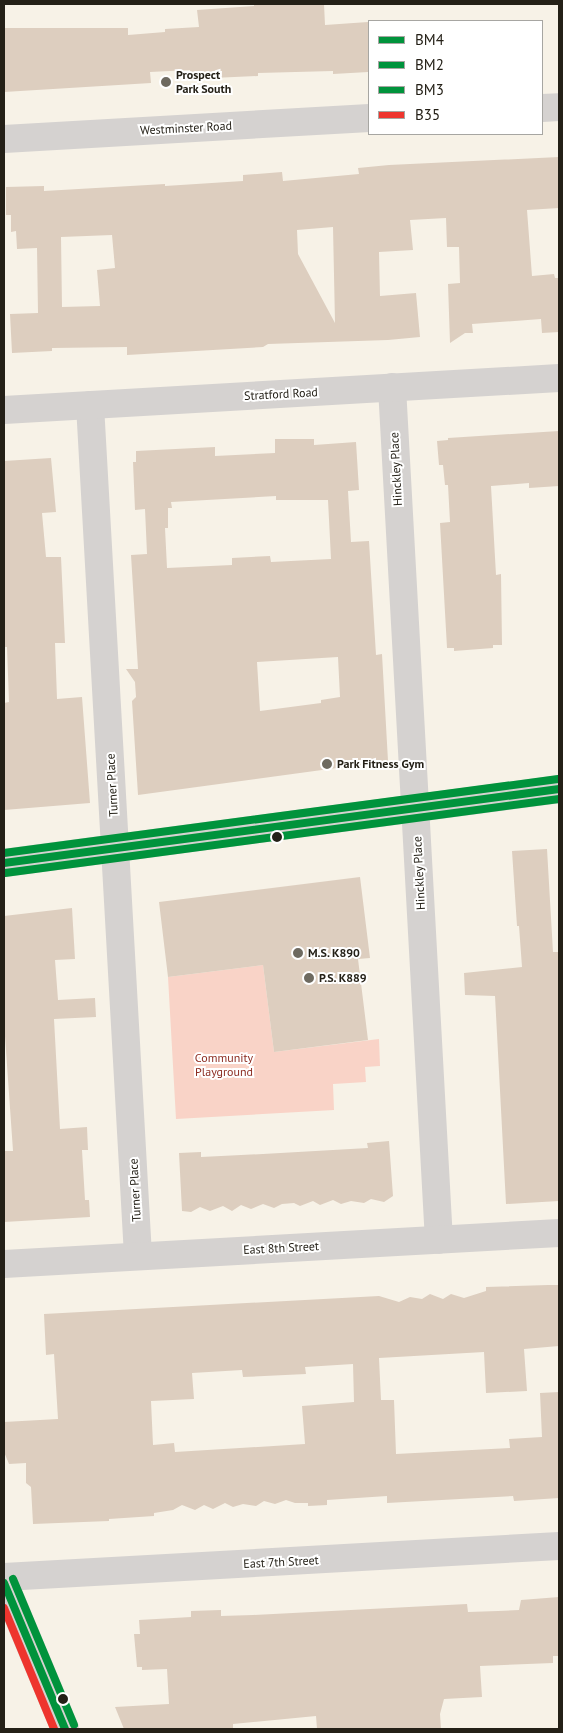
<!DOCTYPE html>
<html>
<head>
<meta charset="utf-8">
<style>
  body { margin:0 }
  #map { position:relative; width:563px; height:1733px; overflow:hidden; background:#f7f2e7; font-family:"PT Sans",sans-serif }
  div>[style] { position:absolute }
  .green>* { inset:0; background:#f9d3c7 }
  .building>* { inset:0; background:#ddcebf }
  .minor>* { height:28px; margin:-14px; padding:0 14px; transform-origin:14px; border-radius:14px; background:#d5d2d0 }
  .major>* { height:28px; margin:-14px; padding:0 14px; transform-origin:14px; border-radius:14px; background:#d5d2d0 }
  .highway>* { height:28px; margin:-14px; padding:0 14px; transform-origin:14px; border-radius:14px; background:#d5d2d0 }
  .bus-1>* { height:8px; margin:-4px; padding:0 4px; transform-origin:4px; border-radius:4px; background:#00933c }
  .bus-2>* { height:8px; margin:-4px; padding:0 4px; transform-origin:4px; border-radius:4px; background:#00933c }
  .bus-3>* { height:8px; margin:-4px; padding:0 4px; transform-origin:4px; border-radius:4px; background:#00933c }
  .bus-4>* { height:8px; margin:-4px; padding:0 4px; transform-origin:4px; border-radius:4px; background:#ee352e }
  .dots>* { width:14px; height:14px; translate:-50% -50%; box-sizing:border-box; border:2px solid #fff; border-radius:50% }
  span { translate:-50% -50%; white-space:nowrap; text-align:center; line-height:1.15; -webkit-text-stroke:4px #fff; paint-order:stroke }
  .poi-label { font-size:12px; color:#242017; font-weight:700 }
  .left { translate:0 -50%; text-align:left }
  .street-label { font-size:12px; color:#242017 }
  .park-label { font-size:12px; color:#8c2c21 }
  .frame { position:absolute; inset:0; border:5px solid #242017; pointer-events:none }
  .legend { position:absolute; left:368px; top:20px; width:175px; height:115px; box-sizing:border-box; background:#fff; border:1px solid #a7a6a2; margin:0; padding:6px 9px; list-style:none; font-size:15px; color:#242017 }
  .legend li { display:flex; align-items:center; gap:10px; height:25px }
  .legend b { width:25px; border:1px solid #a7a6a2 }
</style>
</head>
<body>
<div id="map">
  <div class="green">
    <div style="clip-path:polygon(263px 965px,274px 1052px,379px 1039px,380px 1066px,365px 1067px,366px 1082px,333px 1084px,334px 1110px,176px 1119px,168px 977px)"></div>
  </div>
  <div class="building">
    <div style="clip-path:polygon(254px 4px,324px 4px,325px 25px,368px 22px,368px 72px,333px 74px,333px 71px,258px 73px,258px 76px,191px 79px,190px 70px,150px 72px,151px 83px,4px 92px,4px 28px,128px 28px,128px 35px,165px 32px,165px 29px,199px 27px,197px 10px,254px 6px)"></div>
    <div style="clip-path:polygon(evenodd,559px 157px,559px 208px,527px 210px,532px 276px,554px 274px,555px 278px,559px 278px,559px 332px,542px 333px,541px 319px,472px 324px,473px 333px,465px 333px,450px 343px,448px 284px,460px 283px,459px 247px,447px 247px,446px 218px,410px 220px,413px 250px,379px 252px,380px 296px,416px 293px,420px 337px,388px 340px,268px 344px,263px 347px,127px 355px,127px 347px,52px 348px,52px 351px,12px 353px,10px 314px,38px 313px,37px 248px,17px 249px,16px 231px,11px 232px,11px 215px,6px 215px,6px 187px,44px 186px,44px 191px,165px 184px,165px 186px,243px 181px,243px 175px,282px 172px,283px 181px,359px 174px,358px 168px,389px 165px,559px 157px,333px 227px,335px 323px,298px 254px,297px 230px,333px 227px,559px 157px,112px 235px,115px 268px,97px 270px,100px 306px,62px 307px,61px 237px,112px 235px)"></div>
    <div style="clip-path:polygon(559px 431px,559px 486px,529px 488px,529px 483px,491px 486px,496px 575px,501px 574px,502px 645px,493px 645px,493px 648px,454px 651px,454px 648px,447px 648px,440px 523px,450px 522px,448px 485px,445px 485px,443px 465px,439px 465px,437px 441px,448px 440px,448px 438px)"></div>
    <div style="clip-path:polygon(evenodd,275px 439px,314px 439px,314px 445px,356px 442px,359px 490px,348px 491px,351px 542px,369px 541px,376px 655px,382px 654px,388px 761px,138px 795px,132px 701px,136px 697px,135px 682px,126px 669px,138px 669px,131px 555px,147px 554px,145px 509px,135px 510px,133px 462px,136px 462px,136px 451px,215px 447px,215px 456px,275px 453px,275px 439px,276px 496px,276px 500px,328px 500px,331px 559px,271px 562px,270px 556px,232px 558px,232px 565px,167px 568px,165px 528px,168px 528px,168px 508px,172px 508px,171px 502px,276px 496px,275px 439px,338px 657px,340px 697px,321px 700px,321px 703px,260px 711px,257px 662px,338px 657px)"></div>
    <div style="clip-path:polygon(51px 458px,56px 512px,42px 513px,46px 557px,61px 557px,65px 643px,55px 643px,57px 699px,82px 697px,90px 803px,4px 810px,4px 703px,9px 702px,7px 647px,4px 647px,4px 461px)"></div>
    <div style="clip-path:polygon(547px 849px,553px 952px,559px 952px,559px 1201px,506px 1204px,495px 996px,465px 995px,464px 973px,522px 967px,519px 926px,517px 926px,512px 851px)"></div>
    <div style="clip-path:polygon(360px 877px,370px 958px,358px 959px,368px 1040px,274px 1052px,263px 965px,168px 977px,159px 902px)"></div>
    <div style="clip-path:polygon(72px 908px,75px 959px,55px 960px,58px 1000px,95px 998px,96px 1017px,54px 1019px,60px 1129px,87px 1127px,88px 1150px,82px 1150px,85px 1200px,89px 1200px,90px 1217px,4px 1222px,4px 1151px,13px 1151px,4px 1022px,4px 916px)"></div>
    <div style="clip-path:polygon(389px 1141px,393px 1196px,384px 1202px,371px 1199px,364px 1203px,351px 1201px,341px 1204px,333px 1200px,320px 1205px,313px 1201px,300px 1206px,294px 1203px,282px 1204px,274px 1208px,263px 1204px,251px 1209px,241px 1205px,232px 1211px,223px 1206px,210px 1211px,200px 1207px,191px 1212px,182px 1211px,179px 1153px,201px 1152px,201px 1157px,263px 1154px,368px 1148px,367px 1143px)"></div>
    <div style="clip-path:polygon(evenodd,548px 1285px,559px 1285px,559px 1346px,524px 1349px,527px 1391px,486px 1393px,484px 1352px,379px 1358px,381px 1400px,394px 1400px,396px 1454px,510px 1448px,509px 1439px,542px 1437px,540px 1393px,559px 1392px,559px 1498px,514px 1501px,513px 1496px,387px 1503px,387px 1496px,327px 1500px,327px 1505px,308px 1506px,308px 1503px,295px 1503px,286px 1500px,275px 1504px,264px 1501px,256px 1506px,243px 1504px,233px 1507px,225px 1503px,213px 1509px,204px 1505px,195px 1510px,182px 1505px,173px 1510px,154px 1513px,154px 1516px,109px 1519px,109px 1521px,33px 1524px,31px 1487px,26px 1483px,26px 1463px,9px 1464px,4px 1452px,4px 1422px,58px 1419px,54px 1354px,46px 1355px,44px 1314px,379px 1296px,399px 1302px,410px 1297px,422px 1299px,430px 1294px,443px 1299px,451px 1294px,464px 1298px,486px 1291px,486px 1287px,548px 1285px,353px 1364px,354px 1402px,302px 1406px,305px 1444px,175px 1452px,174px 1443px,153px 1445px,151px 1401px,194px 1399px,192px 1373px,242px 1370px,243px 1377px,306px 1374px,305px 1367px,353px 1364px)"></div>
    <div style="clip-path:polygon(559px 1597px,559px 1656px,553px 1656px,553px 1663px,480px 1666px,482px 1697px,444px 1699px,440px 1714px,441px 1729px,317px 1729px,316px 1716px,233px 1724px,233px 1729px,124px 1729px,115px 1707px,169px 1704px,167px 1669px,142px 1670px,142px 1667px,137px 1667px,134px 1634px,140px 1634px,139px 1620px,191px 1617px,191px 1611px,221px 1610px,221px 1616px,253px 1615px,467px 1604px,468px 1612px,498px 1611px,519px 1610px,521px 1600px)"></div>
  </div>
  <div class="minor">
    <div style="left:542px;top:108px;width:17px;rotate:-3deg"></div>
    <div style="left:4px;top:139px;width:366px;rotate:-3.3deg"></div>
    <div style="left:392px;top:387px;width:854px;rotate:86.85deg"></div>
    <div style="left:90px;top:405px;width:852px;rotate:86.77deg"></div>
    <div style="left:4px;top:410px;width:556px;rotate:-3.3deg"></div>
    <div style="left:4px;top:1264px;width:556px;rotate:-3.2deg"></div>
    <div style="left:4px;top:1577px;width:556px;rotate:-3.2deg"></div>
  </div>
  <div class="major">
    <div style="left:4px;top:863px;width:560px;rotate:-7.59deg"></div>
  </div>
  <div class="highway">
    <div style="left:4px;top:1583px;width:158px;rotate:67.3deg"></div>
  </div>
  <div class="bus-1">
    <div style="left:4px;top:863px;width:560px;rotate:-7.59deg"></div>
    <div style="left:4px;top:1583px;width:158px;rotate:67.3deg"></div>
  </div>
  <div class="bus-2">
    <div style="left:5px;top:873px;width:559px;rotate:-7.61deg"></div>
  </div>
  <div class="bus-3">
    <div style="left:4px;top:853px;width:559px;rotate:-7.61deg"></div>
    <div style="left:13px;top:1579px;width:158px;rotate:67.3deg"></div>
  </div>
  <div class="bus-4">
    <div style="left:4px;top:1608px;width:131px;rotate:67.5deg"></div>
  </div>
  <div class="dots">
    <div style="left:166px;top:82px;background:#6e6a60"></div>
    <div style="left:327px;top:764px;background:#6e6a60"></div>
    <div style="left:277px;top:837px;background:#242017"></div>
    <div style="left:298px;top:953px;background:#6e6a60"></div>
    <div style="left:309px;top:978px;background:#6e6a60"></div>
    <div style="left:63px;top:1699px;background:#242017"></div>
  </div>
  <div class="poi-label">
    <span class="left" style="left:176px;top:82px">Prospect<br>Park South</span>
    <span class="left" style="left:337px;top:764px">Park Fitness Gym</span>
    <span class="left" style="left:308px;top:953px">M.S. K890</span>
    <span class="left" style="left:319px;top:978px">P.S. K889</span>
  </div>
  <div class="street-label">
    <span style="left:186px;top:128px;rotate:-3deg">Westminster Road</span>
    <span style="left:281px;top:394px;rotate:-3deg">Stratford Road</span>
    <span style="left:396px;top:469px;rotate:-93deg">Hinckley Place</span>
    <span style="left:112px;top:785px;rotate:-93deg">Turner Place</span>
    <span style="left:419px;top:873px;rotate:-93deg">Hinckley Place</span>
    <span style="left:135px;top:1190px;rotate:-93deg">Turner Place</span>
    <span style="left:281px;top:1248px;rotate:-3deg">East 8th Street</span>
    <span style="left:281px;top:1562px;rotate:-3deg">East 7th Street</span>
  </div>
  <div class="park-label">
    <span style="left:224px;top:1065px">Community<br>Playground</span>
  </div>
  <div class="frame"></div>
  <ul class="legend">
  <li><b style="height:6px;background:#00933c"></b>BM4</li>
  <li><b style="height:6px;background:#00933c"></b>BM2</li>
  <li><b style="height:6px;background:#00933c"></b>BM3</li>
  <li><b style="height:6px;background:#ee352e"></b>B35</li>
  </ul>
</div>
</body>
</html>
